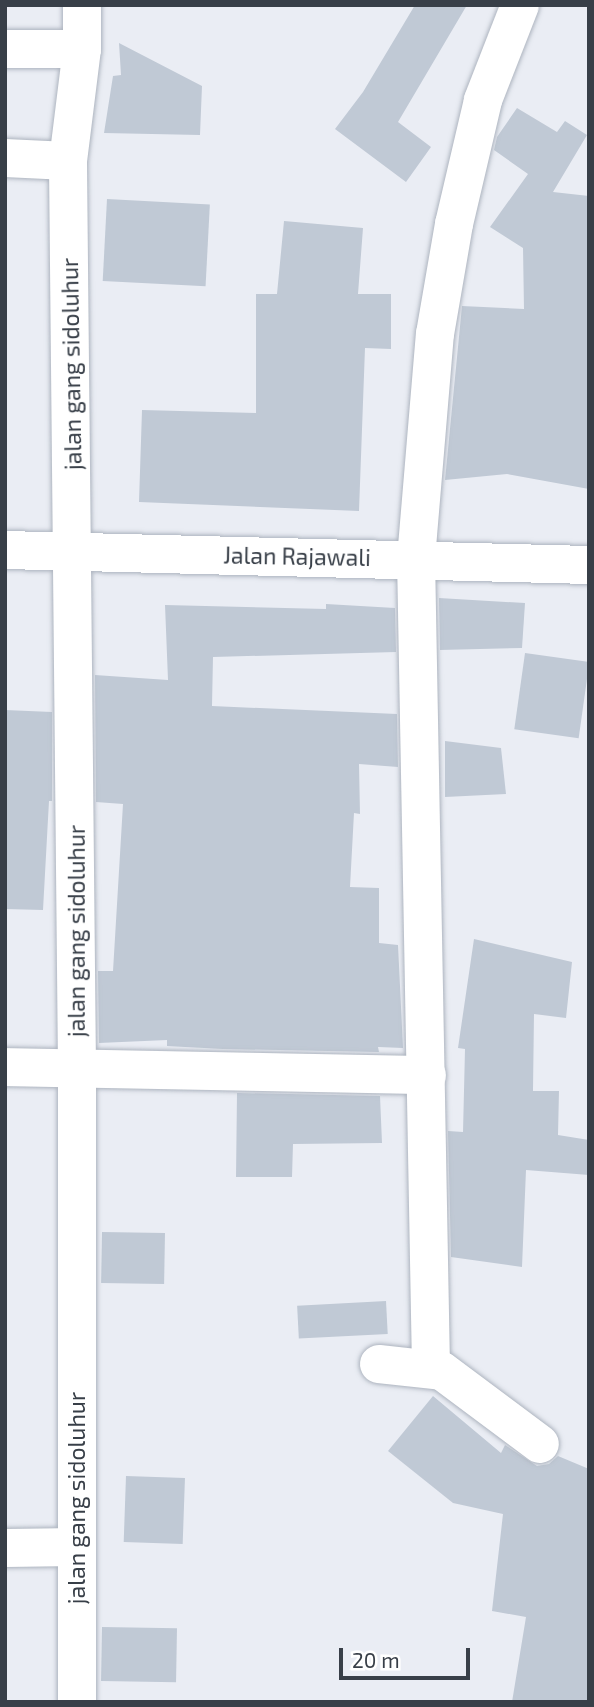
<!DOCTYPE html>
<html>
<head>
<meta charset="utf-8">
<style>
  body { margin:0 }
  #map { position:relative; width:594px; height:1707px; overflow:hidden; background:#eaedf4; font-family:"Exo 2",sans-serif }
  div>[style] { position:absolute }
  .building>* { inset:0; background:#c0c9d5; transform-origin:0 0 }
  .roads { filter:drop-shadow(0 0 2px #adb4bf) drop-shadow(0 0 2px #adb4bf) }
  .minor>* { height:38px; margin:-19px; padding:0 19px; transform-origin:19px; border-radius:19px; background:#fff }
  span { translate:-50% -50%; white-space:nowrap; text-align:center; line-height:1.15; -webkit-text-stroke:5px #fff; paint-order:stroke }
  .street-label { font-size:23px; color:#383f48 }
  .frame { position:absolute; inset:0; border:7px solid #383f48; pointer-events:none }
  .scale { position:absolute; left:339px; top:1648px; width:131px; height:32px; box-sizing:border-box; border:4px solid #383f48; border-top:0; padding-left:9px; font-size:21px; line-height:24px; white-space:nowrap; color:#383f48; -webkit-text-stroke:5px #fff; paint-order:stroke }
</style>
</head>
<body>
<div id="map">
  <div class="building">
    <div style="clip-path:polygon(415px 5px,467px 5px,398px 122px,431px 147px,406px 182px,335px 129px,363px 92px)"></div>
    <div style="clip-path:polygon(119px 43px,202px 86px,200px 135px,104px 133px,113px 76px,121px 75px)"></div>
    <div style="clip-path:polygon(517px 108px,557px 132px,565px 121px,587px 135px,553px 192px,589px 196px,589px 489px,507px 474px,445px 480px,462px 306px,524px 309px,523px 248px,490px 227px,528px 174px,494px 150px,497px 137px)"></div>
    <div style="left:107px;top:199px;width:103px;height:82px;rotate:3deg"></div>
    <div style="clip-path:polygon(284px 221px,363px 228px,358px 294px,391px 294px,391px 349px,365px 348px,359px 511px,139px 502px,142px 410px,256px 413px,256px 294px,277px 294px)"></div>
    <div style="clip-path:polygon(439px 598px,525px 603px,522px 648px,440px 650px)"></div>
    <div style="clip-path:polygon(326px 604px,395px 608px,396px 652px,213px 657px,212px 706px,397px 714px,398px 767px,359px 764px,360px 814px,354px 813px,350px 887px,379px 888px,379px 943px,398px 945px,403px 1048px,378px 1047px,379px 1052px,223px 1049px,167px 1046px,167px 1040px,99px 1043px,98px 971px,113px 971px,123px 804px,96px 802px,95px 675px,168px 680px,165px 605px,326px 609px)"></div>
    <div style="left:525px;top:653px;width:65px;height:77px;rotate:8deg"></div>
    <div style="clip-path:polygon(5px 710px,52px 712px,52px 801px,49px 801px,43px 910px,5px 909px)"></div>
    <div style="clip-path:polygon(445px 741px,501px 748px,506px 794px,445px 797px)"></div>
    <div style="clip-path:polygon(474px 939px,572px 962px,566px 1018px,534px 1014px,533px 1091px,559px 1091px,558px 1135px,589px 1140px,589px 1175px,526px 1170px,522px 1267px,451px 1257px,448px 1131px,463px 1132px,465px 1049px,458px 1048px)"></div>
    <div style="clip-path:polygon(237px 1093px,380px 1096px,382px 1143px,293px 1144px,292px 1177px,236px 1177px)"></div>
    <div style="left:102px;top:1232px;width:63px;height:51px;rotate:1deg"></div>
    <div style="left:386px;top:1301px;width:33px;height:89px;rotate:87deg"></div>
    <div style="clip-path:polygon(433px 1396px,501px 1453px,505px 1445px,537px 1466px,549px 1464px,558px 1456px,589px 1469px,589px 1702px,512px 1702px,526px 1617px,492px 1611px,503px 1514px,453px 1503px,388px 1451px)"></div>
    <div style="left:126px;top:1476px;width:59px;height:66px;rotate:2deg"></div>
    <div style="left:102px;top:1627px;width:75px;height:54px;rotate:1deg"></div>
  </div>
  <div class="roads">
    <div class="minor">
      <div style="left:5px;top:49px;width:77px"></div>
      <div style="left:5px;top:158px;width:63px;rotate:2.7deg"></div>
      <div style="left:5px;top:550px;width:584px;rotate:1.47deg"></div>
      <div style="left:5px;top:1067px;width:422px;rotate:1.1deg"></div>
      <div style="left:379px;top:1364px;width:63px;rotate:6.3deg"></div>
      <div style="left:442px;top:1371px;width:122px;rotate:36.7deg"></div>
      <div style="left:431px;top:1368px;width:809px;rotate:-91.06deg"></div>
      <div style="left:416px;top:559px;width:226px;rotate:-85.2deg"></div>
      <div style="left:435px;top:334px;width:112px;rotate:-80.2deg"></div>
      <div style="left:454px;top:224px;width:127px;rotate:-76.8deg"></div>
      <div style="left:483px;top:100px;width:102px;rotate:-68.7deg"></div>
      <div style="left:5px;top:1548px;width:71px;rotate:-0.8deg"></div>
      <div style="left:77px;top:1702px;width:633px;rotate:-90deg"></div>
      <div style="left:77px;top:1069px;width:908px;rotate:-90.57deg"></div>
      <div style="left:68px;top:161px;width:113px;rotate:-82.9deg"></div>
      <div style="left:82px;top:49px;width:44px;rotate:-90deg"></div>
    </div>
  </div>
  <div class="street-label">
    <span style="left:71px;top:364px;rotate:-91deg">jalan gang sidoluhur</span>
    <span style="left:297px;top:556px;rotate:1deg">Jalan Rajawali</span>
    <span style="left:76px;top:931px;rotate:-90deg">jalan gang sidoluhur</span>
    <span style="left:76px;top:1498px;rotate:-90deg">jalan gang sidoluhur</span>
  </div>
  <div class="frame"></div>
  <div class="scale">20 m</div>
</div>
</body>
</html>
